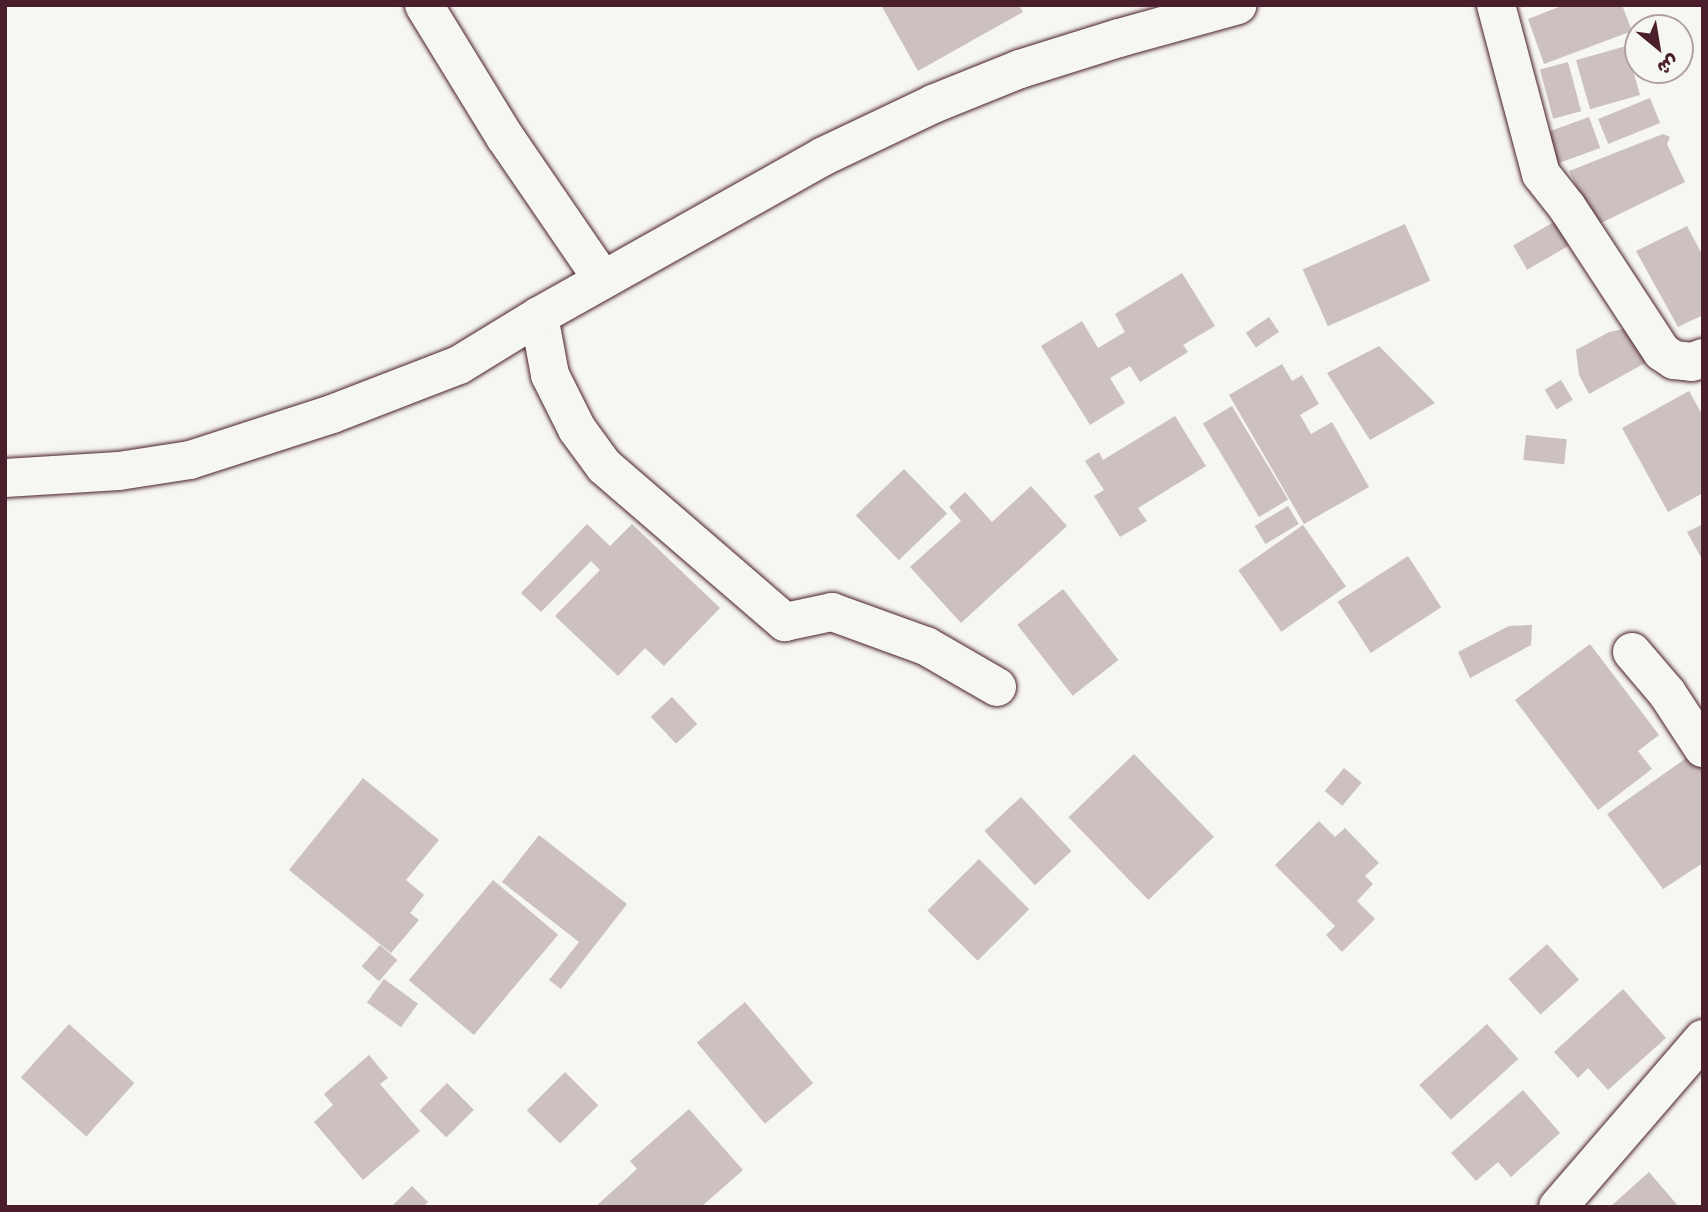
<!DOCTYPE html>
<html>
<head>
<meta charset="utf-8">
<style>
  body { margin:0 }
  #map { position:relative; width:1708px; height:1212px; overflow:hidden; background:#f6f6f2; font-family:Delius,"Playpen Sans Arabic",sans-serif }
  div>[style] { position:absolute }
  .building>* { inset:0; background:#ccc1c0; transform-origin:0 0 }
  .roads { filter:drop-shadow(0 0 2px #4a1f2b) drop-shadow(0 0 2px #4a1f2b) }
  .minor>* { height:38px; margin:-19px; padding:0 19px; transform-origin:19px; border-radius:19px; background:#f6f6f2 }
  span { translate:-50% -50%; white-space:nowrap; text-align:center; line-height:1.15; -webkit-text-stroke:7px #f6f6f2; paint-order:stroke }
  .frame { position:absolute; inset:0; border:7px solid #4a1f2b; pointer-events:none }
  .north { position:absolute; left:1624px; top:14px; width:70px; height:70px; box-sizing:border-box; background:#f6f6f2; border:2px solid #b1a0a2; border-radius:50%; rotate:150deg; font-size:19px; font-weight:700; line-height:28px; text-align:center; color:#4a1f2b }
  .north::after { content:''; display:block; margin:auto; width:24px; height:32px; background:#4a1f2b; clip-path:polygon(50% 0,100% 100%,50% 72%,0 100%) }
</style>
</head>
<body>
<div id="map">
  <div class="building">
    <div style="clip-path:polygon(881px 5px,1019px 5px,1023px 12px,918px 71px)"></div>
    <div style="clip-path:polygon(1564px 5px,1622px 5px,1632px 31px,1544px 64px,1528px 19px)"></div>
    <div style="left:1626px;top:46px;width:51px;height:52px;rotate:74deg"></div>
    <div style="left:1568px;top:62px;width:51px;height:29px;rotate:75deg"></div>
    <div style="left:1650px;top:98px;width:27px;height:56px;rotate:68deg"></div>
    <div style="left:1589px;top:117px;width:33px;height:46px;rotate:70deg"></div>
    <div style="clip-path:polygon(1663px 134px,1670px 137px,1667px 144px,1685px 182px,1595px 226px,1569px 171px)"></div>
    <div style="left:1559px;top:219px;width:28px;height:53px;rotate:60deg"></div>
    <div style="left:1405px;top:224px;width:62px;height:112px;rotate:66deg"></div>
    <div style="clip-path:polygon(1687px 226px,1703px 256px,1703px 315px,1678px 327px,1636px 251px)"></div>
    <div style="clip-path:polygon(1182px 273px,1215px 326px,1183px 345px,1188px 352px,1140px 382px,1130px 366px,1110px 378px,1125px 403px,1090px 425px,1041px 346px,1082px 321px,1098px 348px,1125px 332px,1115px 314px)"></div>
    <div style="left:1269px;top:317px;width:18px;height:28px;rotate:56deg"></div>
    <div style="clip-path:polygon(1628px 328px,1647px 362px,1589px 394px,1579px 375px,1576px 350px,1609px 332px)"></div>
    <div style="clip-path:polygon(1379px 346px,1435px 403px,1370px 440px,1327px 373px)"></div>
    <div style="clip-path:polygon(1282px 364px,1292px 381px,1302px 375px,1319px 404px,1300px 415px,1311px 434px,1332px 422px,1369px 487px,1304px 524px,1229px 395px)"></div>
    <div style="left:1561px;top:380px;width:23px;height:19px;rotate:59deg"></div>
    <div style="clip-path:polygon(1689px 391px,1703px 416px,1703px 493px,1668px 512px,1622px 428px)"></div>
    <div style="left:1232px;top:406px;width:109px;height:34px;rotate:59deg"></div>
    <div style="clip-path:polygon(1175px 416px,1206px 466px,1138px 508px,1147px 521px,1120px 537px,1094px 496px,1104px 490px,1085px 461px,1099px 452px,1103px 460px)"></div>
    <div style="left:1526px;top:435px;width:41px;height:25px;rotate:6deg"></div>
    <div style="left:904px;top:469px;width:62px;height:67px;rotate:46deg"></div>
    <div style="clip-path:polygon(1031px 486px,1067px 526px,961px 623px,910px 567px,961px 521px,949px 507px,965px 492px,992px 522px)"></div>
    <div style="left:1288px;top:506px;width:21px;height:39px;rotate:59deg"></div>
    <div style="clip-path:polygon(587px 524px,610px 546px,632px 524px,720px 608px,664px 666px,645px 648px,618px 676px,555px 616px,600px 570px,591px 561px,541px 612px,521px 593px)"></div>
    <div style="clip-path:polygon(1703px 524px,1703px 561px,1687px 532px)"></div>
    <div style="left:1303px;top:525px;width:75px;height:79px;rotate:55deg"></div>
    <div style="left:1408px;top:556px;width:61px;height:84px;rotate:57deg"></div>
    <div style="left:1063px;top:589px;width:90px;height:58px;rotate:52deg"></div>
    <div style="clip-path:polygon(1532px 625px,1531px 645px,1470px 678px,1458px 652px,1509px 626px)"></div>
    <div style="clip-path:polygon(1590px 644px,1659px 735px,1638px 751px,1652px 769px,1598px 810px,1515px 700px)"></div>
    <div style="left:672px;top:697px;width:37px;height:29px;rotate:47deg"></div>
    <div style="left:1134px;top:754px;width:115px;height:91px;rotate:46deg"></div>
    <div style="clip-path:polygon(1692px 754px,1703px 767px,1703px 863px,1663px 889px,1607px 814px)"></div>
    <div style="left:1344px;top:768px;width:23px;height:30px;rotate:40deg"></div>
    <div style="clip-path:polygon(363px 778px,439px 840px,406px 880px,424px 895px,410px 913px,419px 920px,391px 953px,289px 870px)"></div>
    <div style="left:1021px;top:797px;width:74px;height:50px;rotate:47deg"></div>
    <div style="clip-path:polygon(1319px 821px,1335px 837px,1345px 828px,1379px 863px,1365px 876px,1373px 884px,1357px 901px,1375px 919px,1342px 952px,1326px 935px,1335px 926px,1275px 865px)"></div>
    <div style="clip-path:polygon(539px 835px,627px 904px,561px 989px,549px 980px,579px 942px,502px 882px)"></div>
    <div style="left:979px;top:859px;width:71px;height:73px;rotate:45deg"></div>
    <div style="left:493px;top:880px;width:85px;height:131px;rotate:40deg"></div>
    <div style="left:1547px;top:944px;width:48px;height:52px;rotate:48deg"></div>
    <div style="left:380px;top:945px;width:23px;height:28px;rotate:41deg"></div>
    <div style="left:384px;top:979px;width:42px;height:29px;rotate:36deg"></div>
    <div style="clip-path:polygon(1623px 989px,1666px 1038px,1608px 1090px,1588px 1068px,1578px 1078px,1554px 1052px)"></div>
    <div style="left:745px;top:1002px;width:106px;height:63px;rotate:50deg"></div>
    <div style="left:69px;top:1024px;width:88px;height:72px;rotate:42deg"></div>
    <div style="left:1487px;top:1024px;width:47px;height:91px;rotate:48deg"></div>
    <div style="clip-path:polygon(369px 1055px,388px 1078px,380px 1084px,420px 1131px,363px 1180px,314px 1122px,333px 1105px,324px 1094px)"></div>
    <div style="left:565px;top:1072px;width:47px;height:54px;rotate:45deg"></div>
    <div style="left:447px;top:1083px;width:38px;height:39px;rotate:45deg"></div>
    <div style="clip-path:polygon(1523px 1090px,1560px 1133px,1511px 1177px,1498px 1162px,1476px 1181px,1451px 1153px)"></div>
    <div style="clip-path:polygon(689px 1109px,743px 1170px,701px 1207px,595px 1207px,637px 1169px,630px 1161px)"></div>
    <div style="clip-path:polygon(1649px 1172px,1679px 1207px,1610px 1207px)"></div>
    <div style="clip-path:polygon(412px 1186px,428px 1202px,423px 1207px,391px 1207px)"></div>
  </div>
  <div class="roads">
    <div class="minor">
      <div style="left:424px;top:5px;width:155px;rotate:58.5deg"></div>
      <div style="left:505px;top:137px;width:173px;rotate:55.6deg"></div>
      <div style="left:1496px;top:5px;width:175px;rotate:75.1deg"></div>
      <div style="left:1541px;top:174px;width:42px;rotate:51.8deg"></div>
      <div style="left:1567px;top:207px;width:173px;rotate:56.8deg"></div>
      <div style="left:1662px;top:352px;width:14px;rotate:34deg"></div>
      <div style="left:1674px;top:360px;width:18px;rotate:6deg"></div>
      <div style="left:1692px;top:362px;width:12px;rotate:-20deg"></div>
      <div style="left:539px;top:316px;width:60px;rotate:79.4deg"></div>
      <div style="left:550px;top:375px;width:60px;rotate:63.4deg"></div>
      <div style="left:577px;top:429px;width:46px;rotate:53.9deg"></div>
      <div style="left:604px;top:466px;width:239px;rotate:40.8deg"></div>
      <div style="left:785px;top:622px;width:48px;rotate:-12deg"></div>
      <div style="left:832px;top:612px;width:100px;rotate:19.9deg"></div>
      <div style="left:926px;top:646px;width:82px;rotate:30deg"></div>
      <div style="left:5px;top:478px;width:114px;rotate:-3.5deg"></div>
      <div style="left:119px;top:471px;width:72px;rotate:-8.8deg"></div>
      <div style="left:190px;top:460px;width:149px;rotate:-17.9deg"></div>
      <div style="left:332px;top:414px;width:136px;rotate:-21.1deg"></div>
      <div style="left:459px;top:365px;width:94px;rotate:-31.5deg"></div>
      <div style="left:539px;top:316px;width:325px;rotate:-29.3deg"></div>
      <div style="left:822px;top:157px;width:123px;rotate:-25.5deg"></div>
      <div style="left:933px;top:104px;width:94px;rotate:-21.9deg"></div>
      <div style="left:1020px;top:69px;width:104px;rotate:-17.4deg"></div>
      <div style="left:1119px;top:38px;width:123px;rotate:-15.5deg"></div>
      <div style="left:1632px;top:652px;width:54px;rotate:49.5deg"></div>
      <div style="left:1667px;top:693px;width:66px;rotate:56.8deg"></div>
      <div style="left:1558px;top:1207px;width:222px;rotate:-49.2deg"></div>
    </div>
  </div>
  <div class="frame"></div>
  <div class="north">ش</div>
</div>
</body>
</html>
